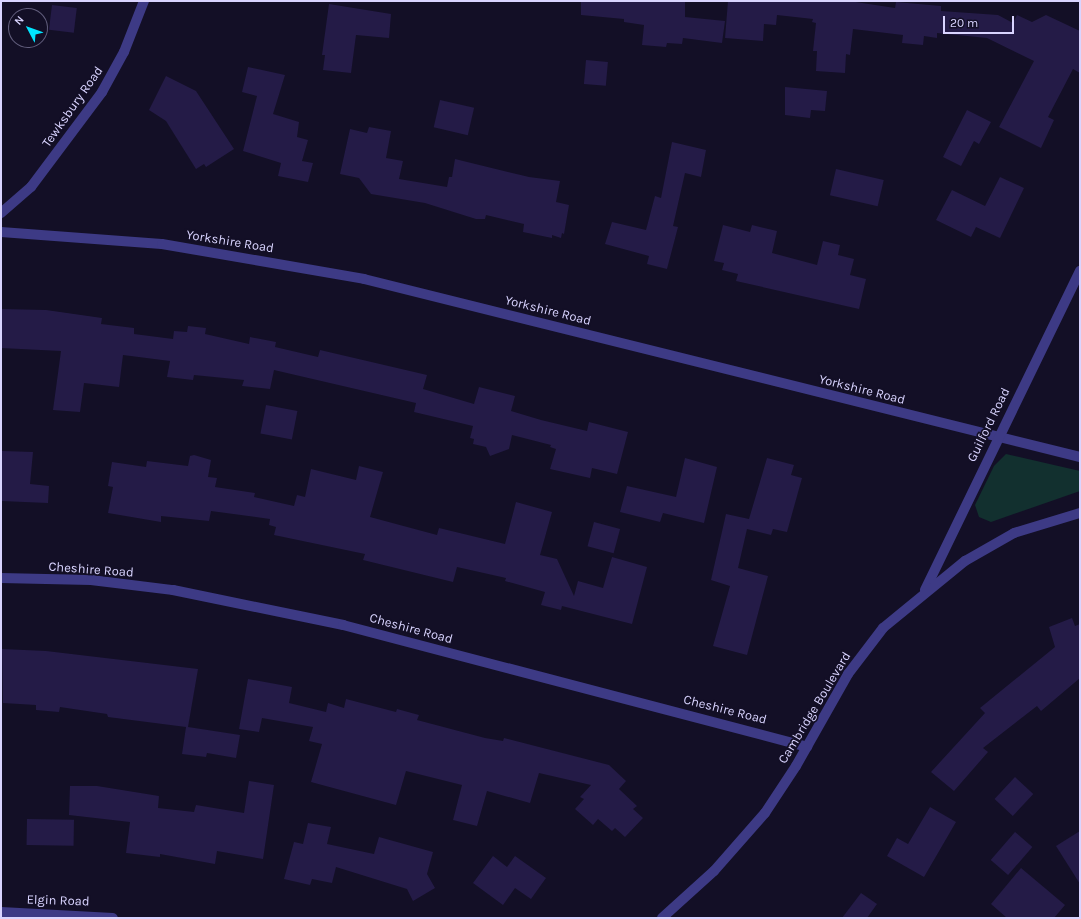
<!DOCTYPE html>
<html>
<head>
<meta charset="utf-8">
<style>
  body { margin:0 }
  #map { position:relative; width:1081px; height:919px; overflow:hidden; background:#130f26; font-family:Karla,sans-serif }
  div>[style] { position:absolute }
  .green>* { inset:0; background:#12302f }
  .building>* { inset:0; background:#241b47; transform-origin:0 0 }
  .minor>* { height:10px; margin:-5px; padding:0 5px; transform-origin:5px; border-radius:5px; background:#3d3a85 }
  span { translate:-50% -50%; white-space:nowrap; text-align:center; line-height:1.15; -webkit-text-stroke:3.5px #130f26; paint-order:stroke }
  .street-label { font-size:13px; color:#d9d4ff }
  .frame { position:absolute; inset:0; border:2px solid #d9d4ff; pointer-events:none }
  .north { position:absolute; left:8px; top:8px; width:40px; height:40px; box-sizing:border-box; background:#130f26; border:1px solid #625e7d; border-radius:50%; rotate:311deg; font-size:11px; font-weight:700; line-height:16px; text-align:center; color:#d9d4ff }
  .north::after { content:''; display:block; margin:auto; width:14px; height:18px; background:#00e5ff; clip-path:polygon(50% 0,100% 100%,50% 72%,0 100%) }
  .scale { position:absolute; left:943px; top:16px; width:71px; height:18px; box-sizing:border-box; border:2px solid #d9d4ff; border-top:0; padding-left:5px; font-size:12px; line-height:14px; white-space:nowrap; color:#d9d4ff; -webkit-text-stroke:3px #130f26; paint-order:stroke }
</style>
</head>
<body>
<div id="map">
  <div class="green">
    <div style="clip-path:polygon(1006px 454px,1080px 471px,1080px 491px,991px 522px,979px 517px,975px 505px,994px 466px)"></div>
  </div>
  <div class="building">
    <div style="clip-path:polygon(581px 1px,685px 1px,685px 17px,725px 21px,722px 43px,683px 38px,682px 44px,667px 43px,666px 47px,642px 45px,644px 25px,624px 22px,624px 19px,581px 15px)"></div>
    <div style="clip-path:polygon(728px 1px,849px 1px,895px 8px,896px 2px,941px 6px,941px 11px,998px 15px,1013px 23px,1017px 15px,1032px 22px,1046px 15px,1080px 31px,1080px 73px,1073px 69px,1048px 117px,1054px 120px,1041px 148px,999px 127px,1034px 61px,987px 38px,937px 33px,937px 38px,924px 36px,923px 45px,902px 43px,903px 35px,853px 29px,850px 55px,846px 54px,845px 73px,816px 71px,817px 51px,813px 51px,816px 23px,812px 22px,813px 19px,777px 15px,776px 25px,764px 24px,763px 41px,725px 38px)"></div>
    <div style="clip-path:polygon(329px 4px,391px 14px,389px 38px,356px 35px,351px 73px,323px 70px,325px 55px,322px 55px)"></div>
    <div style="left:52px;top:5px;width:25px;height:25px;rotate:7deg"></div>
    <div style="left:586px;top:60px;width:22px;height:24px;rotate:5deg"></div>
    <div style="clip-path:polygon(248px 67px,285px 75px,273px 114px,299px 122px,297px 137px,308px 140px,302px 161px,313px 163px,308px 182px,278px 176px,281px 163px,243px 151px,257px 96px,242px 92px)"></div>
    <div style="clip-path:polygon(166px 76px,196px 91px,234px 149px,206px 167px,204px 164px,196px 169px,166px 121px,149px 110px)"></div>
    <div style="clip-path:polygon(785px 87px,827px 91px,825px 111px,811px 110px,810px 118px,785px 115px)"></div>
    <div style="left:440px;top:100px;width:35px;height:28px;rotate:13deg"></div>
    <div style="clip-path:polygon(967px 110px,991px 122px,979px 144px,974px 141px,961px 166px,943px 157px)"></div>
    <div style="clip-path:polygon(369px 127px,391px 131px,386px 158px,403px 161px,399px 179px,447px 187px,449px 177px,452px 177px,455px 159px,529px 177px,560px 181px,556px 202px,569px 205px,564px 234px,562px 233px,561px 238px,552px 235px,552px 238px,523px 232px,524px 224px,486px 215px,485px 219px,476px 219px,425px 203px,371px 194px,359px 178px,340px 174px,350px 129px,367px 133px)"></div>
    <div style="clip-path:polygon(672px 142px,706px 150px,701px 177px,685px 173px,673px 226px,678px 227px,667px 269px,647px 264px,649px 256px,605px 244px,612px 222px,646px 230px,655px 196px,661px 198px)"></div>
    <div style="left:836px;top:169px;width:49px;height:27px;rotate:13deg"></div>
    <div style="clip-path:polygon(1000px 177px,1024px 188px,1000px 238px,976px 227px,971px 237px,936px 220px,952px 190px,985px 206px)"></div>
    <div style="clip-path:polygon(723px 225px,750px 232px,752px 225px,777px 231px,772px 253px,817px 265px,823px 241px,840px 245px,838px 255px,854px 259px,850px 275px,866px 279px,859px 309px,736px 281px,738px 274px,722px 270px,724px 263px,714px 261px)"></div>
    <div style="clip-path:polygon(1px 309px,46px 310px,102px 318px,101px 324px,134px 328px,134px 334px,173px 339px,174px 331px,187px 332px,188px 326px,206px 328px,205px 334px,249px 344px,250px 337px,276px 342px,275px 347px,318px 357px,320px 350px,427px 375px,423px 389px,474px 404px,479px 387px,515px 396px,511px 411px,541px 420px,587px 431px,589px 422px,628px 432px,617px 474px,592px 468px,590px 478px,550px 469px,556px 449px,550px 447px,551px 445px,512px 435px,509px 449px,490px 456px,486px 447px,473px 444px,474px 439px,470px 438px,473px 426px,414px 412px,416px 403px,274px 370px,270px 389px,242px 386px,244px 380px,194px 375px,193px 380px,167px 377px,170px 361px,123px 355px,119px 387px,84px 383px,80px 412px,53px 410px,61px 351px,1px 348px)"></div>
    <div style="left:266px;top:405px;width:32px;height:29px;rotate:11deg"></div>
    <div style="clip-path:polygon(2px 451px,33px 452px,30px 484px,49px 486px,48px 503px,1px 501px)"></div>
    <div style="clip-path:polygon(194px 455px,211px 460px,208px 477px,217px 478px,215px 487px,255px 493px,254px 497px,294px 506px,297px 495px,305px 497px,311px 469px,356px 480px,359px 466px,383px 472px,370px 517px,437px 535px,439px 528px,505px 544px,516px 502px,552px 512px,540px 555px,557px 559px,574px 596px,578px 581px,603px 588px,612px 557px,647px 567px,632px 624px,562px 606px,561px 610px,541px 605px,545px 592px,505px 581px,506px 578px,457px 567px,453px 582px,363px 560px,365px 554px,274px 535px,276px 527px,269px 525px,270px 519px,211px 511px,209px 521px,161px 516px,161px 522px,108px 513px,113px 487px,108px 486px,112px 462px,146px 467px,147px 461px,188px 466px,190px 456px)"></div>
    <div style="clip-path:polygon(685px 458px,717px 467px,704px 523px,663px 513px,660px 522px,620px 512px,627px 486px,676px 497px)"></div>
    <div style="clip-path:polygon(767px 458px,794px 465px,791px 475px,802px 478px,787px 532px,773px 529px,771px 535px,747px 529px,738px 568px,768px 576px,747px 655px,713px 646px,730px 586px,711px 580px,726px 514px,749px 519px)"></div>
    <div style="left:594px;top:522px;width:27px;height:25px;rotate:15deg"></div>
    <div style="clip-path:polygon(1072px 618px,1075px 626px,1080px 624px,1080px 678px,1041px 711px,1037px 706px,983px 748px,988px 752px,954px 791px,931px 772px,985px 713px,980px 708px,1055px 647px,1049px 627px)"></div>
    <div style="clip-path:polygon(2px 649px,46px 651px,198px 669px,188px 727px,240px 735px,236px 758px,207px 753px,206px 757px,182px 754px,186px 727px,108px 717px,107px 714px,60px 707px,59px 712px,36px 710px,36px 705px,3px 703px)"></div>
    <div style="clip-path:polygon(248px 679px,292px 687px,289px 703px,326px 712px,328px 703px,344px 708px,346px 699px,396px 712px,397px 709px,419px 715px,417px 720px,485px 738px,503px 741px,504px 738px,609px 765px,626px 781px,619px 789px,637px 806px,633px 809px,643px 818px,625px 837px,615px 828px,612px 831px,598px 819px,593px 825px,575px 809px,584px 799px,580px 797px,591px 785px,539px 773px,530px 803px,487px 791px,477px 826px,453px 820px,462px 785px,406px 771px,396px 805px,311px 782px,322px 744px,309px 741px,313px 727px,262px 718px,259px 732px,239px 729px)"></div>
    <div style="left:1015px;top:777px;width:25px;height:30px;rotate:43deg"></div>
    <div style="clip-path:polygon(249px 781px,274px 785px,263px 859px,217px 851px,215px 864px,160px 854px,160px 857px,126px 853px,130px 822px,69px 815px,70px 786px,97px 786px,159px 796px,158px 808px,194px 812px,196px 805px,244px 813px)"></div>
    <div style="clip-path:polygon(930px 807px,956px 822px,924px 877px,887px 856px,897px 838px,908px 844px)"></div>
    <div style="left:27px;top:819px;width:47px;height:26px;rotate:1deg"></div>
    <div style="clip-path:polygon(308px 823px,331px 827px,327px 844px,374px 854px,379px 837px,433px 852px,427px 874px,435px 888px,413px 901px,407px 889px,336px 867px,332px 883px,312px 879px,310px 885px,284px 879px,294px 842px,303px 844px)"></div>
    <div style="clip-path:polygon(1080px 831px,1080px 884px,1056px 846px)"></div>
    <div style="left:1015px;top:832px;width:23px;height:37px;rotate:41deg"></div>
    <div style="clip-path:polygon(493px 856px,507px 867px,515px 856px,546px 878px,531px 899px,515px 888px,503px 905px,473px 883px)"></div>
    <div style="clip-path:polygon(1021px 868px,1065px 905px,1054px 918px,1007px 918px,991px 904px)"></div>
    <div style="clip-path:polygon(861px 893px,877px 904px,867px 918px,842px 918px)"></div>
  </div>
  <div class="minor">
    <div style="left:1px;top:213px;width:40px;rotate:-41deg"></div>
    <div style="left:31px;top:187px;width:119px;rotate:-53.2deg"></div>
    <div style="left:102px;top:92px;width:46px;rotate:-61.2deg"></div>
    <div style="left:124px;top:52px;width:55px;rotate:-68.6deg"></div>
    <div style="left:1px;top:232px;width:161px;rotate:4.3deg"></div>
    <div style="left:162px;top:244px;width:205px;rotate:9.8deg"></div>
    <div style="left:364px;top:279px;width:738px;rotate:13.96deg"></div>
    <div style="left:1px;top:578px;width:90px;rotate:1.3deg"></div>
    <div style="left:91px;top:580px;width:83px;rotate:7deg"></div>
    <div style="left:173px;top:590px;width:174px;rotate:11.6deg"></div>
    <div style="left:343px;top:625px;width:480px;rotate:14.7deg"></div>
    <div style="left:925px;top:590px;width:355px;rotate:-64.1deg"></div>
    <div style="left:1px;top:912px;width:112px;rotate:3.1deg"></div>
    <div style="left:662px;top:918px;width:70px;rotate:-42.1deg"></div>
    <div style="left:714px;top:871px;width:77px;rotate:-48.7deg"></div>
    <div style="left:765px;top:813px;width:56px;rotate:-56.6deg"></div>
    <div style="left:796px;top:766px;width:106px;rotate:-60.5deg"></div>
    <div style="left:848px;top:674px;width:58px;rotate:-52.7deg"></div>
    <div style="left:883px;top:628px;width:106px;rotate:-39.3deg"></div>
    <div style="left:965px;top:561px;width:56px;rotate:-29.7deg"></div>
    <div style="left:1014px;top:533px;width:69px;rotate:-16.9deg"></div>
  </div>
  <div class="street-label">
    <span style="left:73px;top:107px;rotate:-55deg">Tewksbury Road</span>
    <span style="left:230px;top:242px;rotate:9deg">Yorkshire Road</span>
    <span style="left:548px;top:311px;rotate:14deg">Yorkshire Road</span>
    <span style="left:862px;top:390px;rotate:14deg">Yorkshire Road</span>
    <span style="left:989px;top:425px;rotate:-64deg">Guilford Road</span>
    <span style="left:91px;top:570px;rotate:4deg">Cheshire Road</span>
    <span style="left:411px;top:629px;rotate:15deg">Cheshire Road</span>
    <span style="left:815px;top:708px;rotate:-59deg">Cambridge Boulevard</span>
    <span style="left:725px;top:710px;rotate:14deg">Cheshire Road</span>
    <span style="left:58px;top:901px;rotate:2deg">Elgin Road</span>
  </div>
  <div class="frame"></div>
  <div class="north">N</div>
  <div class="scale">20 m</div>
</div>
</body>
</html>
